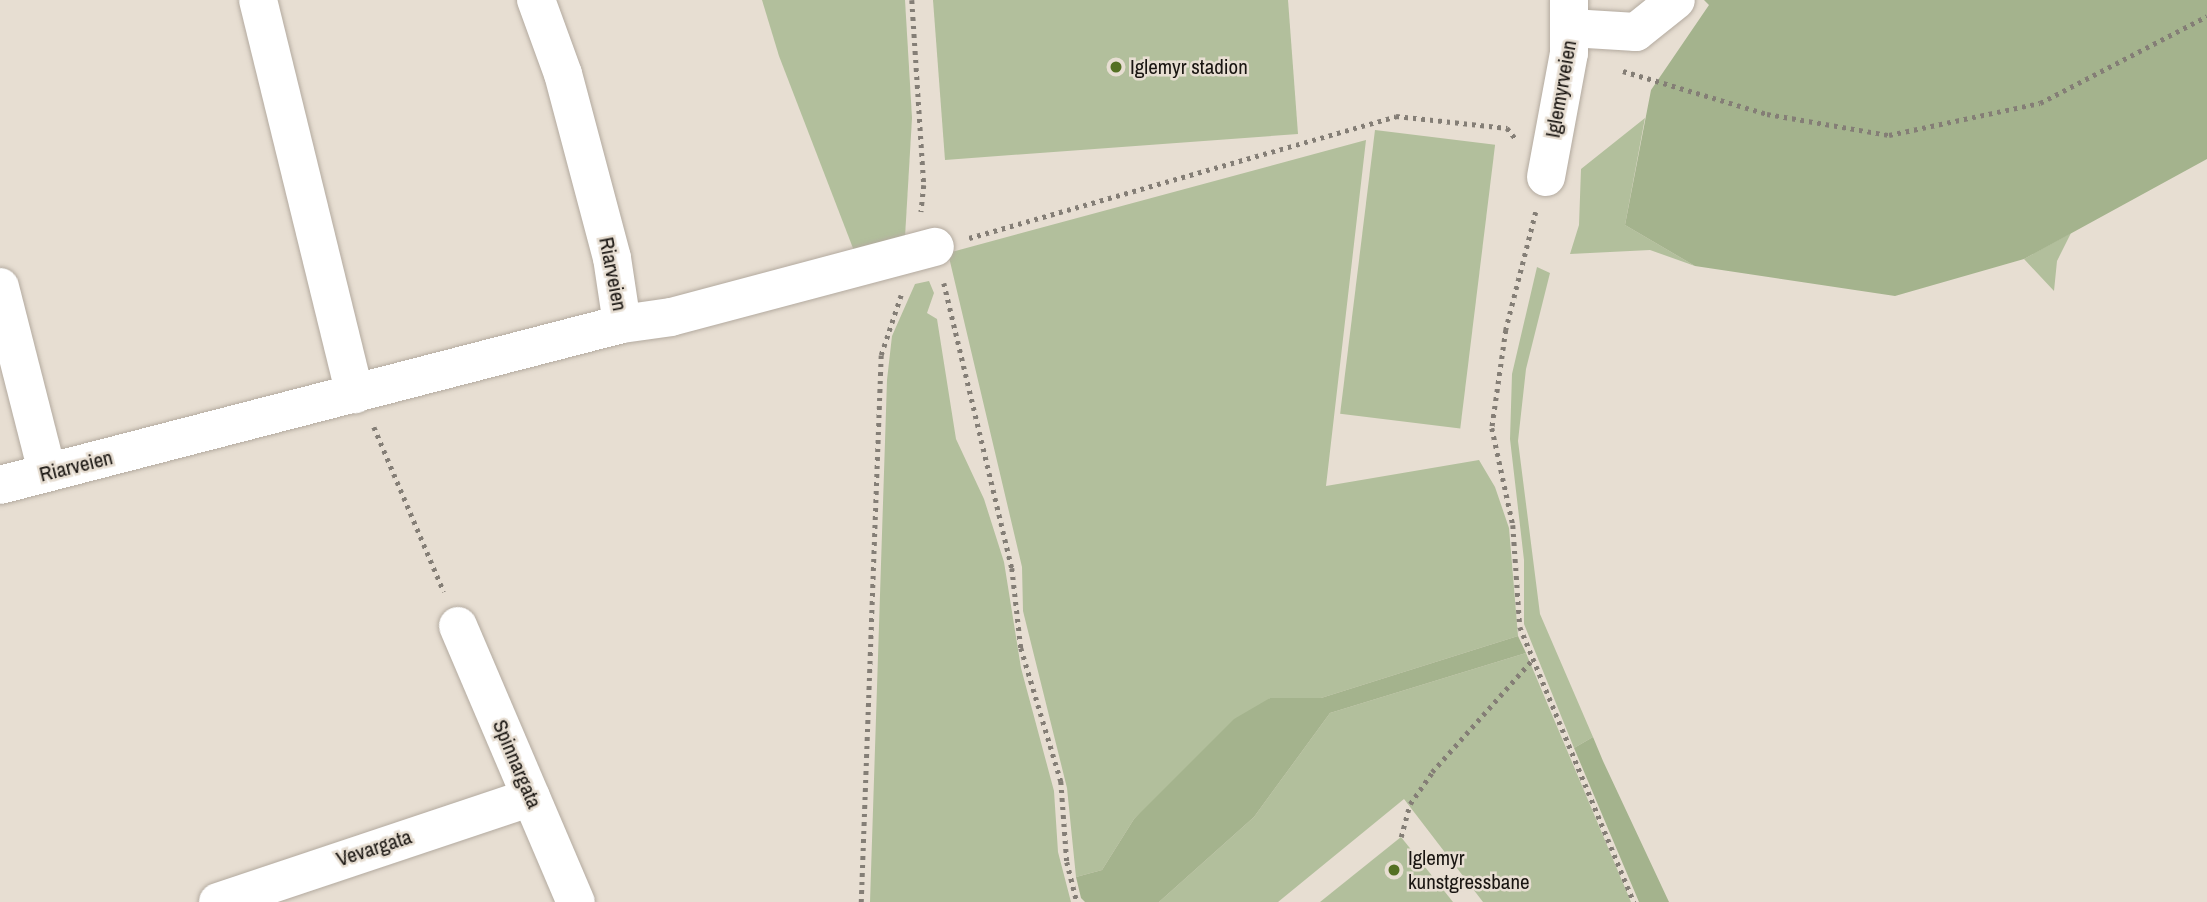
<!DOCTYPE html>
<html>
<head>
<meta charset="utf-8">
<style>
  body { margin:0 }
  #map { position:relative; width:2207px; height:902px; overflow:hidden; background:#e7ded2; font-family:"Archivo Narrow",sans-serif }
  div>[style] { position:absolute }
  .green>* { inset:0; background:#b2bf9c; transform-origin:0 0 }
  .forest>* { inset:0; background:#a4b38d }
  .path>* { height:4.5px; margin-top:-2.25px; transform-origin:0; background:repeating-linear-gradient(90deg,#847e76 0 3.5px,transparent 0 8.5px) }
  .roads { filter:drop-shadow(0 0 2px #b3aa9f) drop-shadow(0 0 2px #b3aa9f) }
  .minor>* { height:38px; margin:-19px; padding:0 19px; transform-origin:19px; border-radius:19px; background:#fff }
  .dots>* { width:19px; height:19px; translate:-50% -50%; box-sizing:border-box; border:4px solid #e7ded2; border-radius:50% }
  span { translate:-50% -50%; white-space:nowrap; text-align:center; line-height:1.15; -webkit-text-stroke:5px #e7ded2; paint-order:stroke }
  .poi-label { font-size:21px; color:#191511 }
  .left { translate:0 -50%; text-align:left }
  .street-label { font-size:21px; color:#191511 }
</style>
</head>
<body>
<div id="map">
  <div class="green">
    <div style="clip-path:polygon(762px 0,905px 0,912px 118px,905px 237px,856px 256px,779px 56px)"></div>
    <div style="clip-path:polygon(933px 0,1288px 0,1298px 134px,945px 160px)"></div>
    <div style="clip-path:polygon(1645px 118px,1625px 225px,1695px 266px,1650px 250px,1570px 254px,1579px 225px,1581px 169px)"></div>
    <div style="left:1375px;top:130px;width:121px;height:286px;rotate:7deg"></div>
    <div style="clip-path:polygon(1366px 140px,1326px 486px,1479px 460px,1495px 487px,1509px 528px,1518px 636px,1321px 698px,1270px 698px,1134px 819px,1102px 870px,1076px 877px,1067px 788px,1023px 611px,1022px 567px,948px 253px)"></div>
    <div style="clip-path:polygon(2071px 233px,2057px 261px,2054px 291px,2024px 259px)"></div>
    <div style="clip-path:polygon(1537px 267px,1550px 273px,1526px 369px,1518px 441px,1540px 614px,1593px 737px,1574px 748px,1524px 624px,1524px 560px,1510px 439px,1512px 374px)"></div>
    <div style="clip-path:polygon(929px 281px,934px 293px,927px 313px,937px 319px,956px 439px,984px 499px,1004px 562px,1021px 668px,1054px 791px,1058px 852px,1071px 902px,870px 902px,887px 380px,892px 336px,915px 284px)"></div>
    <div style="clip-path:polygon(1526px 653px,1631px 902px,1483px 902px,1404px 799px,1278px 902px,1159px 902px,1254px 817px,1330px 713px)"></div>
    <div style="clip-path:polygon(1401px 837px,1453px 902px,1320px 902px)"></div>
  </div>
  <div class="forest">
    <div style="clip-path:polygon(1704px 0,2207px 0,2207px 159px,2024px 259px,1895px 296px,1695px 266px,1625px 225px,1651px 90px,1709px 5px)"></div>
    <div style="clip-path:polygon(1518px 636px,1526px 653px,1330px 713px,1254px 817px,1159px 902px,1085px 902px,1081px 898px,1076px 877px,1102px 870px,1134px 819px,1234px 719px,1270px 698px,1321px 698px)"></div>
    <div style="clip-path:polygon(1593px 737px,1603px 761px,1669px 902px,1639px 902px,1574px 748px)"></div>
  </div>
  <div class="path">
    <div style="left:912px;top:0;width:185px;rotate:86.3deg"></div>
    <div style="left:924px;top:185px;width:27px;rotate:96deg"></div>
    <div style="left:1623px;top:71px;width:150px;rotate:16.6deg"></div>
    <div style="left:1767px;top:114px;width:124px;rotate:9.8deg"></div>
    <div style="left:1889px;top:135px;width:154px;rotate:-12deg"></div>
    <div style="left:2040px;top:103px;width:188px;rotate:-27.5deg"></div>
    <div style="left:1536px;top:212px;width:122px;rotate:104.3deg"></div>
    <div style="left:1506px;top:330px;width:99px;rotate:98.1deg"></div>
    <div style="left:1492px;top:428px;width:99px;rotate:77.8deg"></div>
    <div style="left:1513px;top:525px;width:102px;rotate:86.1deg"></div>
    <div style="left:1520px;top:627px;width:298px;rotate:67.5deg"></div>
    <div style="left:969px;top:238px;width:444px;rotate:-15.9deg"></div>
    <div style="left:1396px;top:116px;width:112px;rotate:6.2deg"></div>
    <div style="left:1507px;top:128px;width:13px;rotate:51deg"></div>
    <div style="left:944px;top:283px;width:293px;rotate:76.6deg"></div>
    <div style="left:1012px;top:568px;width:81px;rotate:83.6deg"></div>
    <div style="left:1021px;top:648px;width:139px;rotate:73.3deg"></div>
    <div style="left:1061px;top:781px;width:81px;rotate:85.8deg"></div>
    <div style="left:1067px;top:862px;width:41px;rotate:76deg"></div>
    <div style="left:374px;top:427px;width:179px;rotate:67deg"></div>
    <div style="left:1401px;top:837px;width:34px;rotate:-75deg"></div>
    <div style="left:1410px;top:804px;width:39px;rotate:-55deg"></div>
    <div style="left:1432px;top:772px;width:152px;rotate:-48.2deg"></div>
    <div style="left:861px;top:902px;width:547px;rotate:-87.91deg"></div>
    <div style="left:881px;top:355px;width:63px;rotate:-71.6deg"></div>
  </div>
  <div class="roads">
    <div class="minor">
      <div style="left:258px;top:0;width:406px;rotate:76.2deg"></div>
      <div style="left:1571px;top:28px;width:65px;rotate:3.5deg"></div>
      <div style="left:1636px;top:32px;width:51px;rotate:-38.7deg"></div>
      <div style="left:1546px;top:177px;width:126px;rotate:-79.5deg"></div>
      <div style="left:1569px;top:53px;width:53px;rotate:-90deg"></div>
      <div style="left:0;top:287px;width:191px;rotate:75.7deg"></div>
      <div style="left:622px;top:324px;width:49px;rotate:-8.1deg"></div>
      <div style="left:671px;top:317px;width:273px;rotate:-14.9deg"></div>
      <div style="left:0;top:485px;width:642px;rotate:-14.51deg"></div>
      <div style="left:622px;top:324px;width:67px;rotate:-98.6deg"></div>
      <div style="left:612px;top:258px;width:190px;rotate:-104.9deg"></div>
      <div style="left:563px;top:74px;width:79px;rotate:-110deg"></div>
      <div style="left:458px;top:626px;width:300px;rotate:66.9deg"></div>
      <div style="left:218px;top:902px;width:330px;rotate:-18.5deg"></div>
    </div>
  </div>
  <div class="dots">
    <div style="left:1116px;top:67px;background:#547023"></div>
    <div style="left:1394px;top:870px;background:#547023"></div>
  </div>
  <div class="poi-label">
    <span class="left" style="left:1130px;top:67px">Iglemyr stadion</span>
    <span class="left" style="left:1408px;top:870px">Iglemyr<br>kunstgressbane</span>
  </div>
  <div class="street-label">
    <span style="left:1561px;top:89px;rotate:-80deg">Iglemyrveien</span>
    <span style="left:613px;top:274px;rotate:79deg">Riarveien</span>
    <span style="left:76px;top:466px;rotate:-14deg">Riarveien</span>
    <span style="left:517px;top:764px;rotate:67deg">Spinnargata</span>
    <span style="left:374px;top:848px;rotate:-18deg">Vevargata</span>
  </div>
</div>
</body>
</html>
